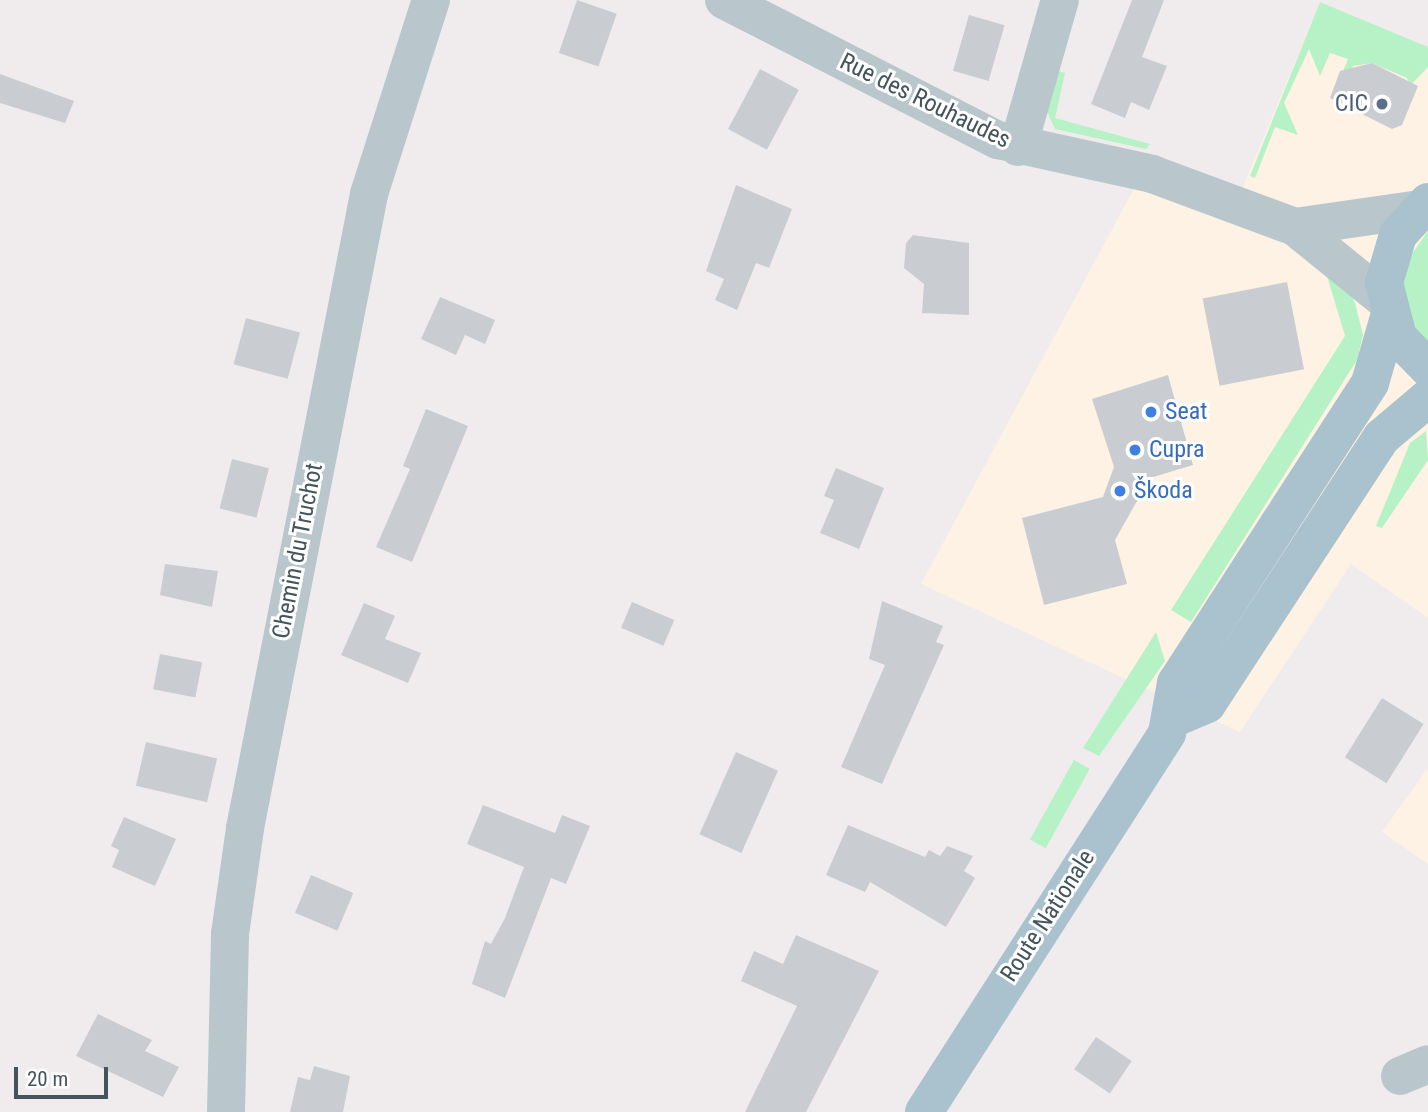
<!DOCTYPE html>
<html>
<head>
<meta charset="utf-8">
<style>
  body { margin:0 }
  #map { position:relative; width:1428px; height:1112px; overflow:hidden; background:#f0eced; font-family:"Roboto Condensed",sans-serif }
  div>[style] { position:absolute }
  .commercial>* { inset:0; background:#fdf2e3 }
  .green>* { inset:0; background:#b6f2c5; transform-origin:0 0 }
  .building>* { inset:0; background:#c9cdd2; transform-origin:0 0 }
  .minor>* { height:38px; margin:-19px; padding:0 19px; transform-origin:19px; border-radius:19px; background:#b9c7cd }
  .major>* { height:38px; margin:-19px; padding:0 19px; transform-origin:19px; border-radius:19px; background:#aac1ce }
  .dots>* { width:19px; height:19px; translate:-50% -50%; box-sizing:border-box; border:4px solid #fff; border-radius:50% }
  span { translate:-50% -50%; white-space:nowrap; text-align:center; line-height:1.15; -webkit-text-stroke:6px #fff; paint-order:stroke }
  .street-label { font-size:24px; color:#44545b }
  .service-label { font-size:24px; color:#4e5e75 }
  .right { translate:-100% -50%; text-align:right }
  .shop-label { font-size:24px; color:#366cbe }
  .left { translate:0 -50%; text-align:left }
  .scale { position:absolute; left:14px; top:1067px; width:94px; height:32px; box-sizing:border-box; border:4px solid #44545b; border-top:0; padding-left:9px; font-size:21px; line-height:24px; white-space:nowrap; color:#44545b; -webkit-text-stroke:5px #fff; paint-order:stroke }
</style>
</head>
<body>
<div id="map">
  <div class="commercial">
    <div style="clip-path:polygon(1320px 2px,1428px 47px,1428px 618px,1351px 564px,1240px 732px,921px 584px,1137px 183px,1231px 216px)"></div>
    <div style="clip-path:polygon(1428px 768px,1428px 864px,1382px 832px)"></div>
  </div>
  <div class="green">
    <div style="clip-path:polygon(1320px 2px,1428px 47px,1428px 67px,1410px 86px,1407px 78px,1372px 63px,1353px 66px,1349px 77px,1342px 74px,1348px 59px,1330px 53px,1320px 76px,1309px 49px,1284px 103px,1298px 135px,1275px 127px,1255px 178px,1250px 176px)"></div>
    <div style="clip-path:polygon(1057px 71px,1065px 73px,1055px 118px,1150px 144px,1146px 149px,1055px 129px,1047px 111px)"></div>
    <div style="clip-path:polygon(1428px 231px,1428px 347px,1415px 330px,1403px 287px,1409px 258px)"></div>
    <div style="clip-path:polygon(1327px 276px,1349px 289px,1355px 303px,1363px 335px,1357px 360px,1191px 622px,1171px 610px,1345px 336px)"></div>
    <div style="clip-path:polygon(1426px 431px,1428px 460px,1382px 528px,1376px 526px,1410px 443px)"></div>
    <div style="clip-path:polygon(1156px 632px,1165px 661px,1099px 756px,1083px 748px)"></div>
    <div style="left:1074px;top:760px;width:18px;height:91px;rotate:29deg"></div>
  </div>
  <div class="building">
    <div style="left:577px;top:0;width:42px;height:56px;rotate:19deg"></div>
    <div style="clip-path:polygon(1132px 0,1164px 0,1142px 57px,1167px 66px,1149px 110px,1131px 102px,1125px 118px,1091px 104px)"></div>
    <div style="left:969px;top:15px;width:37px;height:58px;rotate:16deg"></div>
    <div style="clip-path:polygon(1372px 63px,1418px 86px,1402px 125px,1392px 129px,1330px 98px,1340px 71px)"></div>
    <div style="left:760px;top:69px;width:44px;height:68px;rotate:28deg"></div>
    <div style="clip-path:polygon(0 74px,74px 101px,65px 123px,0 103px)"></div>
    <div style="clip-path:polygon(736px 185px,792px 209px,769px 268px,756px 263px,737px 310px,715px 300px,724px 279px,706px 271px)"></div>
    <div style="clip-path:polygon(913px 235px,969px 243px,969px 315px,922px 313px,924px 284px,904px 268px,906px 243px)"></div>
    <div style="left:1287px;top:282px;width:89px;height:86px;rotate:79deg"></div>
    <div style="clip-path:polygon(440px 297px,495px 320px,485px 344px,465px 335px,456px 355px,421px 339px)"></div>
    <div style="left:246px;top:318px;width:56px;height:48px;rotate:15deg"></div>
    <div style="clip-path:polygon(1168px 375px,1193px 465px,1150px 478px,1115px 540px,1127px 584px,1044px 605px,1022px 518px,1103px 497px,1114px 467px,1092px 399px)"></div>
    <div style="clip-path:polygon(426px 409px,468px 426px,412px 562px,376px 547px,410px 469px,403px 466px)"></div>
    <div style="left:232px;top:459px;width:38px;height:51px;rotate:14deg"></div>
    <div style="clip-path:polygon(836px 468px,884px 488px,859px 549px,820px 533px,834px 500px,824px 496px)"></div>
    <div style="clip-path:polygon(165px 564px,218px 571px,212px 607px,160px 595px)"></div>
    <div style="clip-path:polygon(882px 601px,943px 626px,936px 642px,944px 645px,882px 784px,841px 767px,885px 665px,869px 659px)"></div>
    <div style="left:632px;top:602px;width:46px;height:28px;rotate:23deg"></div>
    <div style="clip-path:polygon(364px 603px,395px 616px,385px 639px,421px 653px,408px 683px,341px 655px)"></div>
    <div style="left:160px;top:654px;width:43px;height:36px;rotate:11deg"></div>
    <div style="left:1382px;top:698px;width:49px;height:70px;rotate:32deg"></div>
    <div style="left:146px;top:742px;width:73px;height:45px;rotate:13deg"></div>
    <div style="left:736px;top:752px;width:46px;height:90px;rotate:24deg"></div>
    <div style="clip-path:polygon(483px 805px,555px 833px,562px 815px,590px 826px,566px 884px,551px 878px,505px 998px,472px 984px,485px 941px,491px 944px,505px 918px,524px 867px,467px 844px)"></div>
    <div style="clip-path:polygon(124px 817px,176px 839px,155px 886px,112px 867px,119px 850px,111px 846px)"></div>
    <div style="clip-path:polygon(848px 825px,925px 857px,929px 850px,940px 856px,947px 846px,973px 856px,964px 871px,975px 878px,946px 927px,870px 882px,865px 892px,826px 875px)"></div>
    <div style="left:311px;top:875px;width:46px;height:41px;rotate:23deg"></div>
    <div style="clip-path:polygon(796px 935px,879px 971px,806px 1112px,745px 1112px,797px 1006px,741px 981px,754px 951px,783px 964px)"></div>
    <div style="clip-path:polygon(98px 1014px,152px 1040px,145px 1051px,179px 1067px,163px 1097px,76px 1056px)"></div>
    <div style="left:1096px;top:1037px;width:43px;height:39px;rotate:34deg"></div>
    <div style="clip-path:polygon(314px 1066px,350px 1076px,343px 1112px,290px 1112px,298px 1077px,310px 1080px)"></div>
  </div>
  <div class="minor">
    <div style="left:724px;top:0;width:308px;rotate:27.1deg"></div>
    <div style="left:998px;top:140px;width:158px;rotate:12.4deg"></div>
    <div style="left:1152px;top:174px;width:153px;rotate:20.3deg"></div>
    <div style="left:1295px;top:227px;width:116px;rotate:39deg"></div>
    <div style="left:1018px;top:147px;width:153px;rotate:-74.1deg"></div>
    <div style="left:1295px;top:227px;width:126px;rotate:-8.2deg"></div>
    <div style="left:1400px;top:1076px;width:30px;rotate:-23deg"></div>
    <div style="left:226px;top:1112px;width:178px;rotate:-88.7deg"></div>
    <div style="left:230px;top:934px;width:107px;rotate:-81.9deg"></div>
    <div style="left:245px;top:828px;width:646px;rotate:-78.93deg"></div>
    <div style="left:369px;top:194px;width:204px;rotate:-72.3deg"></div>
  </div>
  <div class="major">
    <div style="left:1428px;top:202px;width:45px;rotate:132.3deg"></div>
    <div style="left:1398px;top:235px;width:50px;rotate:106.3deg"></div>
    <div style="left:1384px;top:283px;width:56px;rotate:75.5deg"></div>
    <div style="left:1398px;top:337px;width:43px;rotate:45.9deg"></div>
    <div style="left:1172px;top:719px;width:38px;rotate:-23deg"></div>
    <div style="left:1207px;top:704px;width:319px;rotate:-56.8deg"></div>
    <div style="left:1382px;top:437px;width:60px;rotate:-40.3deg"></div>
    <div style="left:924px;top:1112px;width:450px;rotate:-57.3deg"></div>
    <div style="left:1167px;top:733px;width:51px;rotate:-79.8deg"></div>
    <div style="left:1176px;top:683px;width:357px;rotate:-57.1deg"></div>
    <div style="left:1370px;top:383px;width:69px;rotate:-73.9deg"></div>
  </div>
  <div class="dots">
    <div style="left:1382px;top:104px;background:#5c6f8a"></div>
    <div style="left:1151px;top:412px;background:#3f7fe0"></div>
    <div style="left:1135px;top:450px;background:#3f7fe0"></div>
    <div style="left:1120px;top:491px;background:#3f7fe0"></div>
  </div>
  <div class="street-label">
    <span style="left:925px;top:101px;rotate:26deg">Rue des Rouhaudes</span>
    <span style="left:298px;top:551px;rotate:-79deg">Chemin du Truchot</span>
    <span style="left:1048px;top:916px;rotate:-57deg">Route Nationale</span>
  </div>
  <div class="service-label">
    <span class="right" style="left:1368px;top:104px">CIC</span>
  </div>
  <div class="shop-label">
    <span class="left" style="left:1165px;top:412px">Seat</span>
    <span class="left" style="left:1149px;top:450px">Cupra</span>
    <span class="left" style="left:1134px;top:491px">Škoda</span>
  </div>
  <div class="scale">20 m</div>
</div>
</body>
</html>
